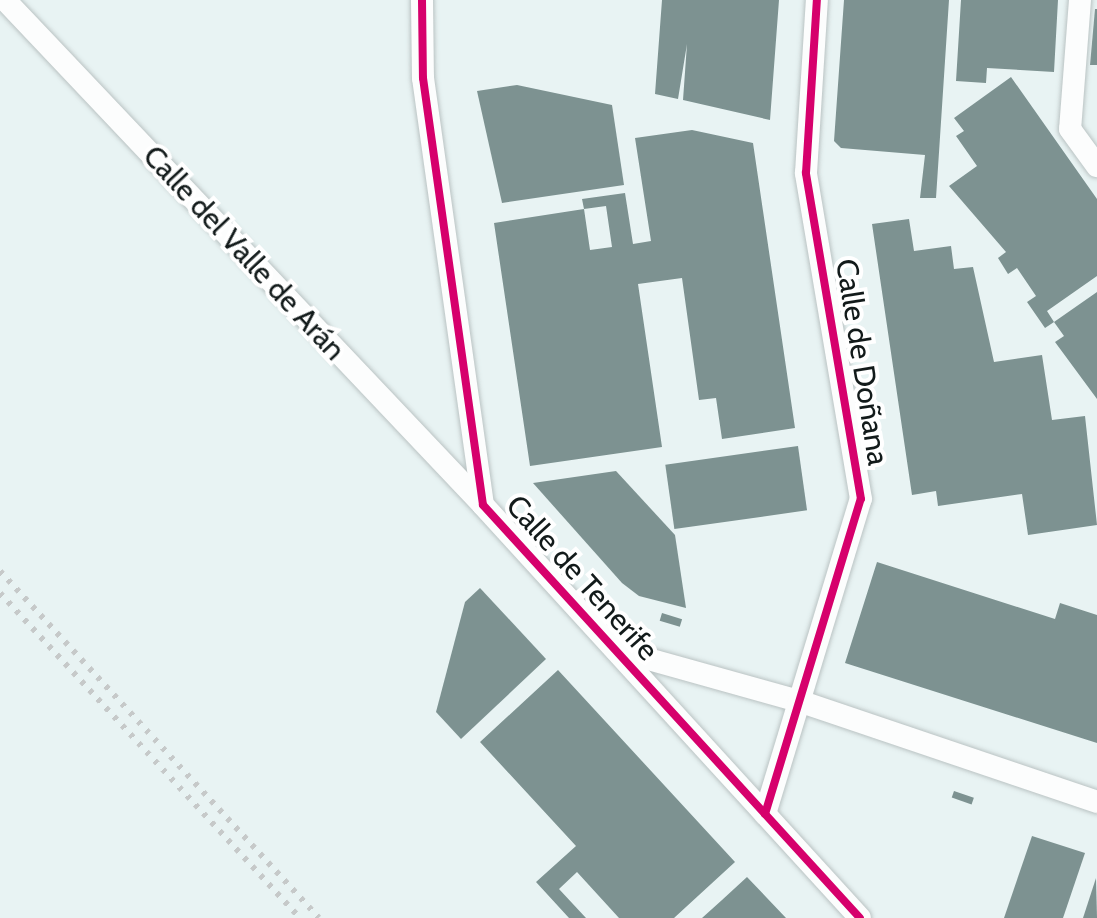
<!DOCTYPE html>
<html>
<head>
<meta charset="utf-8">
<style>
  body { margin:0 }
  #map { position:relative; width:1097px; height:918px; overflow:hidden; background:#e8f3f3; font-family:Cabin,sans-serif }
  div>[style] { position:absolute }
  .building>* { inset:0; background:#7d9291; transform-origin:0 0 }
  .roads { filter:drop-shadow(0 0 2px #bac3c3) drop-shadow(0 0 2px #bac3c3) }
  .street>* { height:22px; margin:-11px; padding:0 11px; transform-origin:11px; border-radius:11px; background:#fcfdfd }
  .rail>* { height:6px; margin-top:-3px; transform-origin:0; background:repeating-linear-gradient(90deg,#c6c9c9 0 4px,transparent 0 12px) }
  .cycleway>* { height:8px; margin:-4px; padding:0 4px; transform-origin:4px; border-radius:4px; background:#d6006c }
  span { translate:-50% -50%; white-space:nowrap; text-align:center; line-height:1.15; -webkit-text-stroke:8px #fff; paint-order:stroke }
  .street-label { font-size:30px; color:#121a1a }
</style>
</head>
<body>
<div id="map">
  <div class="building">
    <div style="clip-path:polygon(662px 0,779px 0,770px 120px,683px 100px,687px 44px,678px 99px,655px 94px)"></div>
    <div style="clip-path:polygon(844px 0,949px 0,936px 198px,920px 198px,925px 155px,841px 148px,834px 141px)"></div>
    <div style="clip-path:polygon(961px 0,1058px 0,1054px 72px,987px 68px,986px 83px,956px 81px)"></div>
    <div style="clip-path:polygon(1095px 9px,1097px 9px,1097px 65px,1090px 65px)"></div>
    <div style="clip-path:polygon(1011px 77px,1097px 199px,1097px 276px,1047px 311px,1054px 322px,1097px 292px,1097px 399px,1055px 342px,1064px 336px,1054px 322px,1045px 328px,1027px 302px,1036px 296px,1017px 268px,1008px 274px,998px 258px,1006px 252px,949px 186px,977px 166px,956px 136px,964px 131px,954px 118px)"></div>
    <div style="clip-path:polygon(517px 85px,612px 105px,624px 185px,502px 203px,477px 91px)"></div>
    <div style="clip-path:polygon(evenodd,692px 130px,753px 143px,795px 428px,722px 439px,716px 398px,699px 400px,682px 278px,638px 284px,662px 447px,530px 466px,494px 223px,584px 209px,582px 199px,625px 193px,633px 244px,651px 241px,635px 138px,692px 130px,606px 206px,612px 247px,590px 250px,584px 209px,606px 206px)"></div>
    <div style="clip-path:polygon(909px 219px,914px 251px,951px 246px,954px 269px,973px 267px,994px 362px,1042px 355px,1052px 420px,1085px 416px,1097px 525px,1028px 535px,1022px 494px,938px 506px,936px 491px,912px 495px,872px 224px)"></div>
    <div style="left:798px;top:446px;width:65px;height:134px;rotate:82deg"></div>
    <div style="clip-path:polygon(616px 471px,675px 535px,686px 608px,639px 596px,622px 583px,533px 483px)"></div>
    <div style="clip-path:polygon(877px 562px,1055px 619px,1060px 603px,1097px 615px,1097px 743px,845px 663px)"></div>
    <div style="clip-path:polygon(480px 588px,546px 659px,461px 739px,436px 712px,465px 602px)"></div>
    <div style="left:662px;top:613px;width:21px;height:8px;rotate:17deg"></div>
    <div style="clip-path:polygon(558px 670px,735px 862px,674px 918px,619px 918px,577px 872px,559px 889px,586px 918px,569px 918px,536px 882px,576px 846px,480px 742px)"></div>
    <div style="left:954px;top:791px;width:21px;height:7px;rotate:19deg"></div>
    <div style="clip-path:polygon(1032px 836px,1085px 853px,1063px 918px,1004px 918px)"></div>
    <div style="clip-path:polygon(747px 877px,786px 918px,702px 918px,722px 900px)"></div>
    <div style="clip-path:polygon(1096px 878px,1097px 918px,1083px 918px)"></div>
  </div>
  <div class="roads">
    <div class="street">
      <div style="left:5px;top:0;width:695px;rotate:46.57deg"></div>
      <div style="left:422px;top:0;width:78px;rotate:89.3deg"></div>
      <div style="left:423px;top:78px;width:431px;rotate:82deg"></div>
      <div style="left:483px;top:505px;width:559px;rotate:47.61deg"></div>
      <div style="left:1080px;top:0;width:129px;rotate:94.4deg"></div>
      <div style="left:1070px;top:129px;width:46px;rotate:53.9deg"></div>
      <div style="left:616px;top:650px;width:190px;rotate:15.6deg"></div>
      <div style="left:799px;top:701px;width:315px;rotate:18.7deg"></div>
      <div style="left:765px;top:814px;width:329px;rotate:-73.1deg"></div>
      <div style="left:861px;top:499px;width:331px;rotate:-99.6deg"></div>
      <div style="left:806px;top:173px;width:173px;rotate:-86.4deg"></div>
    </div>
  </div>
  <div class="rail">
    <div style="left:0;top:571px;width:471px;rotate:47.4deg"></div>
    <div style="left:0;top:593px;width:442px;rotate:47.3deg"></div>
  </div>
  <div class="cycleway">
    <div style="left:422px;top:0;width:78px;rotate:89.3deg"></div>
    <div style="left:423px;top:78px;width:431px;rotate:82deg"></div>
    <div style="left:483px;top:505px;width:559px;rotate:47.61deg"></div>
    <div style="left:765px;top:814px;width:329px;rotate:-73.1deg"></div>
    <div style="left:861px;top:499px;width:331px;rotate:-99.6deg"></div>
    <div style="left:806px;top:173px;width:173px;rotate:-86.4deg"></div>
  </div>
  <div class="street-label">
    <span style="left:244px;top:253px;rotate:47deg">Calle del Valle de Arán</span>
    <span style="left:862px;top:362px;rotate:81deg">Calle de Doñana</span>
    <span style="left:582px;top:578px;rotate:48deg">Calle de Tenerife</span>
  </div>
</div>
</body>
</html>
